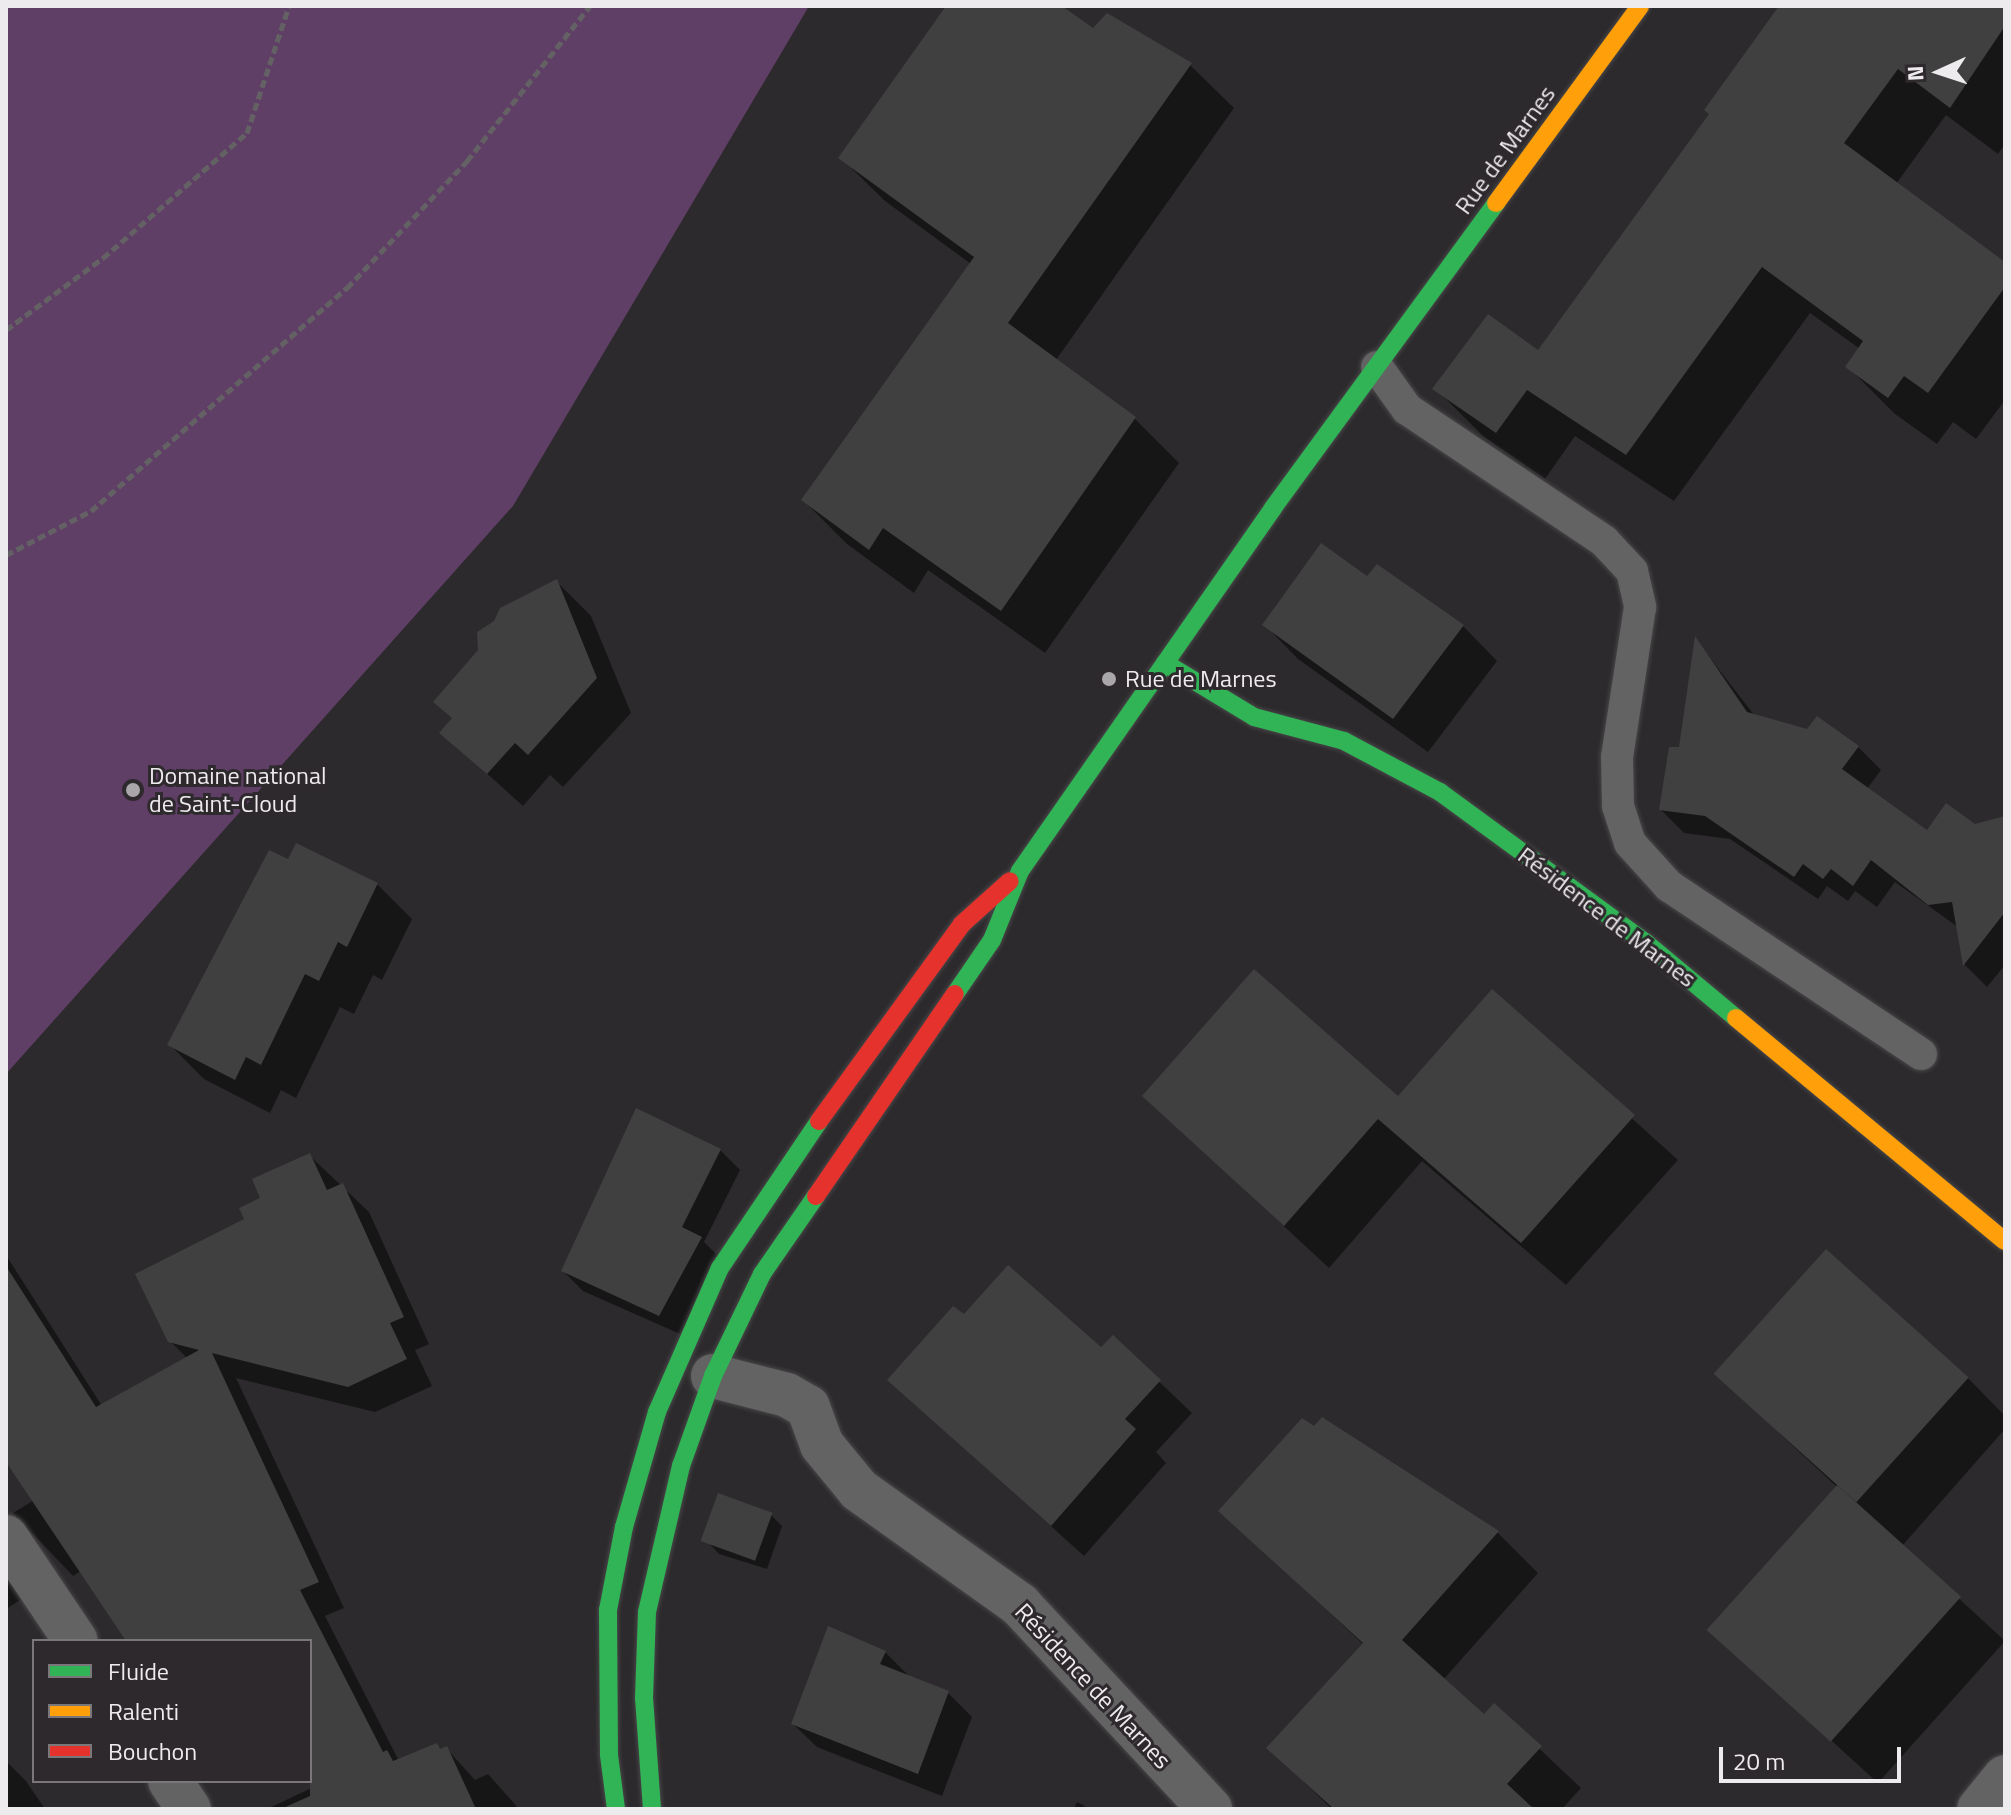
<!DOCTYPE html>
<html>
<head>
<meta charset="utf-8">
<style>
  body { margin:0 }
  #map { position:relative; width:2011px; height:1815px; overflow:hidden; background:#2c2a2c; font-family:"Titillium Web",sans-serif }
  div>[style] { position:absolute }
  .green>* { inset:0; background:#603f66 }
  .shadow>* { inset:0; background:#0007 }
  .building>* { inset:0; background:#414041; transform-origin:0 0 }
  .path>* { height:5px; margin-top:-2.5px; transform-origin:0; background:repeating-linear-gradient(90deg,#636163 0 8px,transparent 0 12px) }
  .roads { filter:drop-shadow(0 0 2px #484648) drop-shadow(0 0 2px #484648) }
  .lane>* { height:32px; margin:-16px; padding:0 16px; transform-origin:16px; border-radius:16px; background:#646364 }
  .street>* { height:44px; margin:-22px; padding:0 22px; transform-origin:22px; border-radius:22px; background:#646364 }
  .fast>* { height:18px; margin:-9px; padding:0 9px; transform-origin:9px; border-radius:9px; background:#30b455 }
  .slow>* { height:18px; margin:-9px; padding:0 9px; transform-origin:9px; border-radius:9px; background:#ff9f0a }
  .jam>* { height:18px; margin:-9px; padding:0 9px; transform-origin:9px; border-radius:9px; background:#e5322d }
  .dots>* { width:22px; height:22px; translate:-50% -50%; box-sizing:border-box; border:4px solid #2d292d; border-radius:50% }
  span { translate:-50% -50%; white-space:nowrap; text-align:center; line-height:1.15; -webkit-text-stroke:6px #2d292d; paint-order:stroke }
  .street-label { font-size:24px; color:#eeebee }
  .poi-label { font-size:24px; color:#eeebee }
  .left { translate:0 -50%; text-align:left }
  .frame { position:absolute; inset:0; border:8px solid #eeebee; pointer-events:none }
  .legend { position:absolute; left:32px; top:1639px; width:280px; height:144px; box-sizing:border-box; background:#2d292d; border:2px solid #7a777a; margin:0; padding:10px 14px; list-style:none; font-size:24px; color:#eeebee }
  .legend li { display:flex; align-items:center; gap:16px; height:40px }
  .legend b { width:40px; border:2px solid #7a777a }
  .north { position:absolute; left:1899px; top:32px; width:80px; height:80px; -webkit-text-stroke:6px #2d292d; paint-order:stroke; rotate:267deg; font-size:22px; font-weight:700; line-height:32px; text-align:center; color:#eeebee }
  .north::after { content:''; display:block; margin:auto; width:28px; height:36px; background:#eeebee; clip-path:polygon(50% 0,100% 100%,50% 72%,0 100%) }
  .scale { position:absolute; left:1719px; top:1747px; width:182px; height:36px; box-sizing:border-box; border:4px solid #eeebee; border-top:0; padding-left:10px; font-size:24px; line-height:28px; white-space:nowrap; color:#eeebee; -webkit-text-stroke:6px #2d292d; paint-order:stroke }
</style>
</head>
<body>
<div id="map">
  <div class="green">
    <div style="clip-path:polygon(6px 6px,809px 6px,513px 506px,6px 1074px)"></div>
  </div>
  <div class="shadow">
    <div style="clip-path:polygon(948px 6px,1059px 6px,1093px 31px,1190px 65px,1234px 108px,1056px 360px,1135px 419px,1179px 463px,1045px 653px,928px 570px,914px 593px,847px 544px,803px 500px,971px 264px,885px 201px,841px 158px)"></div>
    <div style="clip-path:polygon(1782px 6px,2005px 6px,2005px 144px,1998px 154px,1946px 115px,1896px 184px,2005px 264px,2005px 400px,1976px 439px,1953px 422px,1937px 444px,1895px 414px,1848px 367px,1860px 349px,1810px 313px,1674px 501px,1575px 436px,1545px 479px,1483px 436px,1435px 388px,1539px 352px,1712px 114px)"></div>
    <div style="clip-path:polygon(557px 582px,591px 616px,631px 713px,563px 787px,550px 775px,523px 806px,442px 733px)"></div>
    <div style="clip-path:polygon(1264px 624px,1463px 626px,1497px 661px,1428px 752px,1298px 659px)"></div>
    <div style="clip-path:polygon(1696px 640px,1755px 716px,1858px 747px,1881px 770px,1867px 789px,1927px 833px,1975px 827px,2005px 834px,2005px 965px,1987px 987px,1965px 965px,1958px 927px,1895px 882px,1877px 907px,1855px 891px,1848px 901px,1827px 886px,1818px 899px,1730px 839px,1684px 833px,1661px 810px,1680px 749px)"></div>
    <div style="clip-path:polygon(289px 862px,377px 884px,412px 919px,382px 980px,373px 975px,354px 1014px,340px 1007px,296px 1098px,281px 1090px,270px 1113px,204px 1079px,170px 1045px)"></div>
    <div style="clip-path:polygon(1492px 992px,1678px 1160px,1566px 1285px,1422px 1161px,1329px 1268px,1144px 1096px,1398px 1099px)"></div>
    <div style="clip-path:polygon(720px 1150px,740px 1170px,704px 1242px,720px 1258px,680px 1334px,583px 1291px,563px 1271px)"></div>
    <div style="clip-path:polygon(309px 1155px,369px 1212px,429px 1344px,415px 1350px,432px 1386px,375px 1412px,236px 1378px,344px 1608px,325px 1616px,399px 1761px,446px 1748px,475px 1780px,488px 1774px,519px 1809px,267px 1809px,320px 1784px,310px 1764px,310px 1641px,129px 1641px,81px 1571px,73px 1576px,13px 1513px,34px 1500px,6px 1458px,6px 1255px,102px 1406px,188px 1359px,170px 1341px,246px 1220px)"></div>
    <div style="clip-path:polygon(964px 1317px,1101px 1350px,1113px 1338px,1192px 1413px,1156px 1452px,1166px 1463px,1084px 1556px,889px 1380px)"></div>
    <div style="clip-path:polygon(1715px 1373px,1968px 1378px,2005px 1416px,2005px 1429px,1902px 1546px,2005px 1641px,1878px 1783px,1712px 1632px,1838px 1488px)"></div>
    <div style="clip-path:polygon(1323px 1419px,1498px 1533px,1538px 1573px,1443px 1680px,1484px 1717px,1494px 1706px,1581px 1788px,1562px 1809px,1332px 1809px,1268px 1748px,1364px 1645px,1221px 1511px)"></div>
    <div style="clip-path:polygon(771px 1515px,782px 1526px,767px 1569px,719px 1554px,708px 1542px)"></div>
    <div style="clip-path:polygon(6px 1575px,22px 1599px,6px 1609px)"></div>
    <div style="clip-path:polygon(885px 1652px,909px 1676px,948px 1693px,972px 1717px,942px 1796px,817px 1747px,793px 1724px)"></div>
    <div style="clip-path:polygon(6px 1761px,26px 1781px,45px 1809px,6px 1809px)"></div>
    <div style="clip-path:polygon(1077px 1802px,1090px 1809px,1074px 1809px)"></div>
  </div>
  <div class="building">
    <div style="clip-path:polygon(946px 6px,1062px 6px,1093px 28px,1107px 13px,1192px 63px,1008px 323px,1136px 417px,1001px 611px,883px 528px,869px 550px,801px 500px,974px 257px,838px 158px)"></div>
    <div style="clip-path:polygon(1779px 6px,2005px 6px,2005px 26px,1950px 108px,1898px 69px,1844px 143px,2005px 262px,2005px 287px,1928px 393px,1904px 376px,1888px 398px,1845px 367px,1863px 341px,1762px 267px,1626px 455px,1527px 390px,1496px 433px,1432px 389px,1488px 314px,1538px 350px,1709px 114px,1704px 110px)"></div>
    <div style="clip-path:polygon(1321px 543px,1367px 576px,1377px 564px,1464px 625px,1393px 719px,1262px 625px)"></div>
    <div style="clip-path:polygon(557px 579px,597px 678px,528px 755px,515px 743px,487px 774px,439px 733px,452px 718px,433px 702px,478px 650px,477px 632px,494px 621px,500px 608px)"></div>
    <div style="clip-path:polygon(1695px 636px,1747px 712px,1807px 729px,1817px 716px,1859px 746px,1842px 769px,1927px 830px,1946px 803px,1975px 824px,2005px 816px,2005px 912px,1963px 966px,1952px 902px,1928px 905px,1871px 860px,1853px 886px,1831px 869px,1823px 879px,1803px 864px,1794px 877px,1705px 816px,1659px 810px,1669px 747px,1679px 747px)"></div>
    <div style="clip-path:polygon(296px 843px,378px 883px,347px 947px,338px 942px,319px 981px,305px 974px,261px 1065px,246px 1057px,235px 1080px,167px 1045px,269px 850px,288px 859px)"></div>
    <div style="clip-path:polygon(1254px 969px,1398px 1096px,1492px 989px,1635px 1115px,1521px 1243px,1378px 1119px,1284px 1226px,1142px 1096px)"></div>
    <div style="clip-path:polygon(636px 1108px,721px 1149px,682px 1227px,702px 1237px,659px 1316px,561px 1271px)"></div>
    <div style="clip-path:polygon(310px 1153px,327px 1190px,343px 1183px,404px 1317px,390px 1323px,407px 1359px,348px 1387px,212px 1353px,319px 1582px,300px 1590px,383px 1752px,387px 1750px,393px 1761px,437px 1743px,440px 1749px,447px 1746px,476px 1809px,281px 1809px,310px 1796px,310px 1641px,126px 1641px,6px 1462px,6px 1266px,96px 1407px,199px 1350px,168px 1342px,135px 1274px,244px 1219px,239px 1208px,260px 1198px,252px 1179px)"></div>
    <div style="left:1826px;top:1249px;width:192px;height:168px;rotate:42deg"></div>
    <div style="clip-path:polygon(1008px 1265px,1101px 1347px,1113px 1335px,1161px 1380px,1125px 1419px,1136px 1429px,1051px 1526px,887px 1380px,953px 1306px,964px 1314px)"></div>
    <div style="clip-path:polygon(1322px 1417px,1499px 1531px,1402px 1640px,1484px 1714px,1494px 1703px,1542px 1746px,1507px 1784px,1534px 1809px,1334px 1809px,1266px 1748px,1363px 1643px,1218px 1511px,1302px 1418px,1314px 1426px)"></div>
    <div style="left:1837px;top:1485px;width:167px;height:195px;rotate:42deg"></div>
    <div style="left:718px;top:1493px;width:58px;height:51px;rotate:20deg"></div>
    <div style="clip-path:polygon(828px 1626px,886px 1651px,880px 1664px,949px 1691px,918px 1774px,791px 1724px)"></div>
  </div>
  <div class="path">
    <div style="left:6px;top:330px;width:121px;rotate:-36.6deg"></div>
    <div style="left:103px;top:258px;width:191px;rotate:-41deg"></div>
    <div style="left:247px;top:133px;width:134px;rotate:-71.7deg"></div>
    <div style="left:6px;top:555px;width:96px;rotate:-27.4deg"></div>
    <div style="left:91px;top:511px;width:340px;rotate:-41.1deg"></div>
    <div style="left:347px;top:288px;width:175px;rotate:-46.6deg"></div>
    <div style="left:467px;top:161px;width:198px;rotate:-51.6deg"></div>
  </div>
  <div class="roads">
    <div class="lane">
      <div style="left:1377px;top:367px;width:52px;rotate:54.5deg"></div>
      <div style="left:1407px;top:409px;width:237px;rotate:33.8deg"></div>
      <div style="left:1604px;top:541px;width:41px;rotate:47deg"></div>
      <div style="left:1632px;top:571px;width:37px;rotate:77deg"></div>
      <div style="left:1640px;top:607px;width:152px;rotate:98.7deg"></div>
      <div style="left:1617px;top:757px;width:49px;rotate:88.8deg"></div>
      <div style="left:1618px;top:806px;width:39px;rotate:72deg"></div>
      <div style="left:1630px;top:843px;width:58px;rotate:47.8deg"></div>
      <div style="left:1669px;top:886px;width:303px;rotate:33.7deg"></div>
    </div>
    <div class="street">
      <div style="left:713px;top:1376px;width:76px;rotate:14.4deg"></div>
      <div style="left:787px;top:1395px;width:24px;rotate:30deg"></div>
      <div style="left:808px;top:1407px;width:40px;rotate:69.8deg"></div>
      <div style="left:822px;top:1445px;width:58px;rotate:50.6deg"></div>
      <div style="left:859px;top:1490px;width:198px;rotate:35.5deg"></div>
      <div style="left:1020px;top:1605px;width:279px;rotate:47deg"></div>
      <div style="left:6px;top:1537px;width:125px;rotate:56.1deg"></div>
      <div style="left:170px;top:1781px;width:34px;rotate:56deg"></div>
      <div style="left:1979px;top:1809px;width:41px;rotate:-50.9deg"></div>
    </div>
    <div class="fast">
      <div style="left:1165px;top:663px;width:104px;rotate:31.2deg"></div>
      <div style="left:1254px;top:717px;width:93px;rotate:14.9deg"></div>
      <div style="left:1344px;top:741px;width:109px;rotate:28deg"></div>
      <div style="left:1440px;top:792px;width:255px;rotate:36.2deg"></div>
      <div style="left:1646px;top:943px;width:117px;rotate:39.8deg"></div>
      <div style="left:955px;top:994px;width:65px;rotate:-55.6deg"></div>
      <div style="left:992px;top:940px;width:74px;rotate:-67.9deg"></div>
      <div style="left:1020px;top:871px;width:442px;rotate:-55.1deg"></div>
      <div style="left:1273px;top:508px;width:378px;rotate:-53.8deg"></div>
      <div style="left:616px;top:1809px;width:54px;rotate:-97.4deg"></div>
      <div style="left:609px;top:1755px;width:145px;rotate:-90.4deg"></div>
      <div style="left:608px;top:1610px;width:85px;rotate:-79.1deg"></div>
      <div style="left:624px;top:1527px;width:120px;rotate:-74deg"></div>
      <div style="left:657px;top:1412px;width:157px;rotate:-66.4deg"></div>
      <div style="left:720px;top:1268px;width:177px;rotate:-56deg"></div>
      <div style="left:652px;top:1809px;width:111px;rotate:-94.1deg"></div>
      <div style="left:644px;top:1698px;width:86px;rotate:-88deg"></div>
      <div style="left:647px;top:1612px;width:150px;rotate:-76.9deg"></div>
      <div style="left:681px;top:1466px;width:96px;rotate:-70.4deg"></div>
      <div style="left:713px;top:1376px;width:113px;rotate:-64.3deg"></div>
      <div style="left:762px;top:1274px;width:95px;rotate:-55.3deg"></div>
    </div>
    <div class="slow">
      <div style="left:1496px;top:203px;width:244px;rotate:-53.8deg"></div>
      <div style="left:1736px;top:1018px;width:349px;rotate:39.7deg"></div>
    </div>
    <div class="jam">
      <div style="left:819px;top:1121px;width:243px;rotate:-54deg"></div>
      <div style="left:962px;top:924px;width:64px;rotate:-41.9deg"></div>
      <div style="left:816px;top:1196px;width:245px;rotate:-55.5deg"></div>
    </div>
  </div>
  <div class="dots">
    <div style="left:1109px;top:679px;background:#aaa7aa"></div>
    <div style="left:133px;top:790px;background:#aaa7aa"></div>
  </div>
  <div class="street-label">
    <span style="left:1505px;top:150px;rotate:-54deg">Rue de Marnes</span>
    <span style="left:1607px;top:917px;rotate:37deg">Résidence de Marnes</span>
    <span style="left:1093px;top:1686px;rotate:47deg">Résidence de Marnes</span>
  </div>
  <div class="poi-label">
    <span class="left" style="left:1125px;top:679px">Rue de Marnes</span>
    <span class="left" style="left:149px;top:790px">Domaine national<br>de Saint-Cloud</span>
  </div>
  <div class="frame"></div>
  <ul class="legend">
  <li><b style="height:10px;background:#30b455"></b>Fluide</li>
  <li><b style="height:10px;background:#ff9f0a"></b>Ralenti</li>
  <li><b style="height:10px;background:#e5322d"></b>Bouchon</li>
  </ul>
  <div class="north">N</div>
  <div class="scale">20 m</div>
</div>
</body>
</html>
